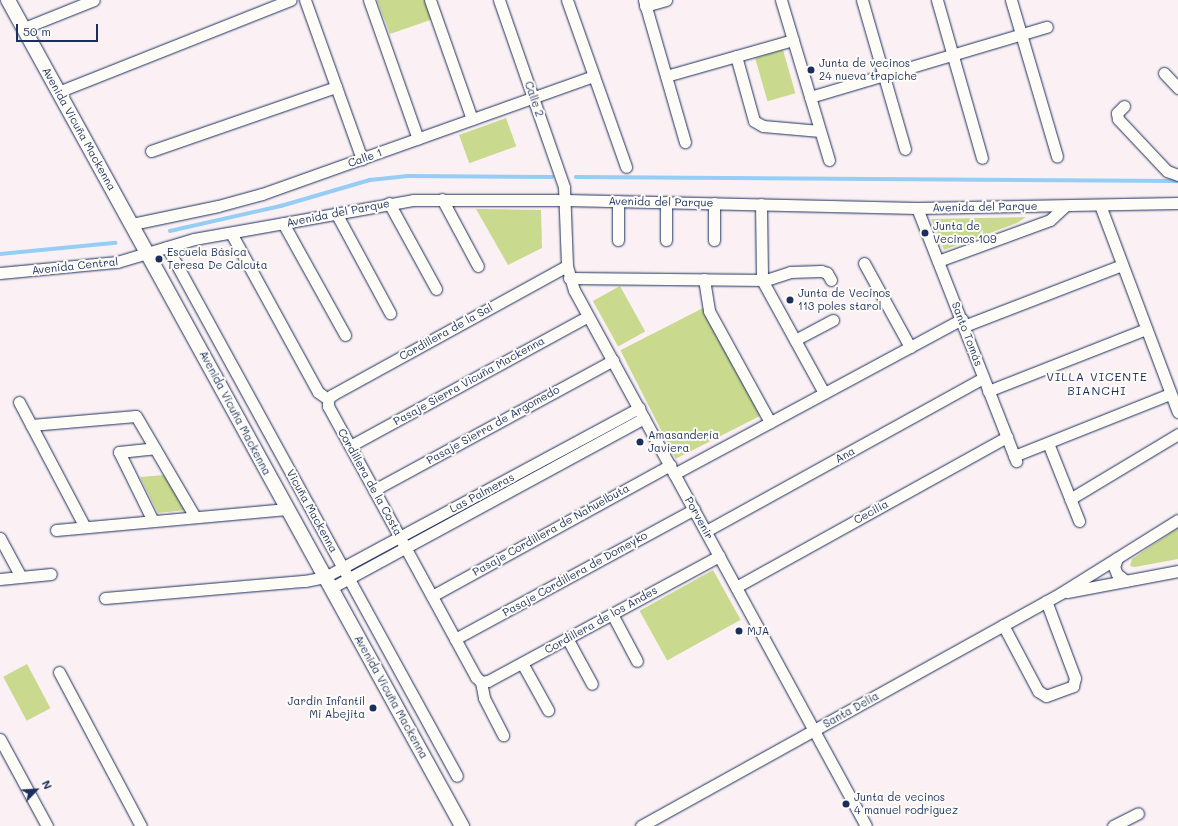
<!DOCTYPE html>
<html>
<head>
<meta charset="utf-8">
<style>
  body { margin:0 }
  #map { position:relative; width:1178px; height:826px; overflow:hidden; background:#fbf1f4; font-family:Mali,sans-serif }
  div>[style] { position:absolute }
  .green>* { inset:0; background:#c9da8e; transform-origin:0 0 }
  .stream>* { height:3.5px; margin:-1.75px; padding:0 1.75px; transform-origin:1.75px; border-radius:1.75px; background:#95cdf4 }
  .roads { filter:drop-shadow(0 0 1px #1b2f5e) drop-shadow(0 0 1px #1b2f5e) }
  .minor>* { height:11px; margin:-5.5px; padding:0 5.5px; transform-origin:5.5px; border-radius:5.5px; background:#fdfcf7 }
  .major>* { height:14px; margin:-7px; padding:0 7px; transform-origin:7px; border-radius:7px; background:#fdfcf7 }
  .dots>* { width:11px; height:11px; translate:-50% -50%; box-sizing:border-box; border:2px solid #fdfcf7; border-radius:50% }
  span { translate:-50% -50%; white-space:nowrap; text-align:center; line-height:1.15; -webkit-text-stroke:4px #fdfcf7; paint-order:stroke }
  .poi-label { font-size:11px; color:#1b2f5e }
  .left { translate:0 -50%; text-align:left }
  .right { translate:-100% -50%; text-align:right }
  .street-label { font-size:11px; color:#1b2f5e }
  .neighbourhood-label { font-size:12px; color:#1b2f5e; letter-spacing:1px }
  .north { position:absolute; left:16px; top:770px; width:40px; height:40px; -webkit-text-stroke:3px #fdfcf7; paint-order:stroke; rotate:65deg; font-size:11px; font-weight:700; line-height:16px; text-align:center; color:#1b2f5e }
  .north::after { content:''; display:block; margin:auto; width:14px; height:18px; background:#1b2f5e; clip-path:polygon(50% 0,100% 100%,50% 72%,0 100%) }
  .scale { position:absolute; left:16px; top:24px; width:82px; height:18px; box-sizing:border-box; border:2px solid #1b2f5e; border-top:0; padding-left:5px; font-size:12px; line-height:14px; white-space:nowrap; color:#1b2f5e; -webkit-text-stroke:3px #fdfcf7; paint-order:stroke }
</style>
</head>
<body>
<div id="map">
  <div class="green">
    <div style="clip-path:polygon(377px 0,426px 0,433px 19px,390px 34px)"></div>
    <div style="left:783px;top:50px;width:45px;height:29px;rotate:74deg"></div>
    <div style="left:506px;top:118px;width:30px;height:50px;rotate:70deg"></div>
    <div style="clip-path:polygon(476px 209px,541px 210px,542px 248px,508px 265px)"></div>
    <div style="clip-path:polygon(1026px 217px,1017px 223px,944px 250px,931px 219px)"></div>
    <div style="left:620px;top:286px;width:52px;height:31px;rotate:61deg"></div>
    <div style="left:705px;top:307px;width:122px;height:95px;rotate:63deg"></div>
    <div style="clip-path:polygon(165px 475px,186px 510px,158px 513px,140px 477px)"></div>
    <div style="clip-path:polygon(1178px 528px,1178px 559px,1135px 567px,1130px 566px,1132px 559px)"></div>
    <div style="left:713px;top:570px;width:57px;height:84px;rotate:61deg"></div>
    <div style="left:27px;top:664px;width:50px;height:27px;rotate:62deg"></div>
  </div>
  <div class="stream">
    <div style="left:576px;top:177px;width:602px;rotate:0.38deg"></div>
    <div style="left:170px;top:231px;width:114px;rotate:-12.7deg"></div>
    <div style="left:281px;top:206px;width:93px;rotate:-16.3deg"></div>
    <div style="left:370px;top:180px;width:38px;rotate:-6deg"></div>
    <div style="left:408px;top:176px;width:144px;rotate:0.4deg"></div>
    <div style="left:0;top:254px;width:116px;rotate:-5.5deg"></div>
  </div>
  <div class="roads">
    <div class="minor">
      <div style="left:305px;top:0;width:169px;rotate:70.3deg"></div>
      <div style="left:369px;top:0;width:147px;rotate:70.6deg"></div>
      <div style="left:430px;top:0;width:126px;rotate:70.6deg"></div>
      <div style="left:499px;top:0;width:198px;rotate:70.8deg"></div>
      <div style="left:564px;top:187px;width:79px;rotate:87.8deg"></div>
      <div style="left:567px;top:266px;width:25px;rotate:74deg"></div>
      <div style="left:574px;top:290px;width:610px;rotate:61.42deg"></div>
      <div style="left:567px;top:0;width:177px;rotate:70.5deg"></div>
      <div style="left:644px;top:0;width:148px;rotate:73.9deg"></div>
      <div style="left:781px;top:0;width:167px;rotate:73.3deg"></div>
      <div style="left:862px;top:0;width:155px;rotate:73.9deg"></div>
      <div style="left:937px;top:0;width:164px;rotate:74.1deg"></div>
      <div style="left:1011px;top:0;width:163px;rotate:73.6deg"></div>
      <div style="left:645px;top:6px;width:22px;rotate:-16deg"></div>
      <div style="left:24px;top:28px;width:75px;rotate:-21.8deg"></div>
      <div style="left:736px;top:56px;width:67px;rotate:74.5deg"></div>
      <div style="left:754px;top:121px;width:10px;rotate:29deg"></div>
      <div style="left:763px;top:126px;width:57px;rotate:5deg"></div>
      <div style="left:1164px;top:73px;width:21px;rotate:47deg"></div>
      <div style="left:666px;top:76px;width:132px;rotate:-15.8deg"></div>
      <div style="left:58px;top:92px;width:250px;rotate:-21.6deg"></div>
      <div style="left:810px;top:97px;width:247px;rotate:-16.5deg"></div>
      <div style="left:1124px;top:106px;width:10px;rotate:135deg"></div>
      <div style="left:1117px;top:113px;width:6px;rotate:81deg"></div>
      <div style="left:1118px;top:119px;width:71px;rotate:46.7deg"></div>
      <div style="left:1167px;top:171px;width:12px;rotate:20deg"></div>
      <div style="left:151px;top:151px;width:196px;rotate:-19.1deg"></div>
      <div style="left:442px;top:199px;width:76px;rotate:61.8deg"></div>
      <div style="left:666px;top:202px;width:38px;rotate:90deg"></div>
      <div style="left:389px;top:203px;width:98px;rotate:61.3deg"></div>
      <div style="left:761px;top:204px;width:76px;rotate:89.2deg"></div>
      <div style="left:762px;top:280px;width:129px;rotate:61.2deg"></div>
      <div style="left:1100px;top:205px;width:221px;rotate:69.4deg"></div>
      <div style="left:917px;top:208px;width:272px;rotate:68.6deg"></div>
      <div style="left:336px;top:213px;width:114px;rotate:61.6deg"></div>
      <div style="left:283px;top:223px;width:128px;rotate:61deg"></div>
      <div style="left:132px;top:224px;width:88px;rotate:-11.8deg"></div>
      <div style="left:218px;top:206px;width:46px;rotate:-15.3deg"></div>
      <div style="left:262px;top:194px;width:352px;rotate:-19.6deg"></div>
      <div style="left:231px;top:233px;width:181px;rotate:61.3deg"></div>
      <div style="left:318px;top:392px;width:12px;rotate:35deg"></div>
      <div style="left:618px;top:240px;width:39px;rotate:-90deg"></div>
      <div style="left:714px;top:240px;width:37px;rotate:-90deg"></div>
      <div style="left:167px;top:247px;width:603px;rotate:61.27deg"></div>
      <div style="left:938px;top:261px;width:119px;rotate:-20.1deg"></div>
      <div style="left:1050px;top:220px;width:21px;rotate:-43deg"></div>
      <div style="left:864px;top:263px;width:96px;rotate:61.3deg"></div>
      <div style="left:0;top:273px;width:118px;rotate:-5.4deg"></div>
      <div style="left:117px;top:262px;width:80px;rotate:-16.6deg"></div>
      <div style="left:194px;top:239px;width:222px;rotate:-10.1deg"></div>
      <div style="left:413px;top:200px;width:153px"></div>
      <div style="left:566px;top:200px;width:351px;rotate:1.3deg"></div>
      <div style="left:917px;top:208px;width:261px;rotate:-1.1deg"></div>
      <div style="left:569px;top:278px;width:197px;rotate:0.6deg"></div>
      <div style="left:766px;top:280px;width:25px;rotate:-18deg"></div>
      <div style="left:790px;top:272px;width:31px;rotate:-2deg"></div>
      <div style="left:821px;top:271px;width:6px;rotate:18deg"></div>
      <div style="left:827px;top:273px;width:8px;rotate:60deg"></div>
      <div style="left:704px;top:279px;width:32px;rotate:81deg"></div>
      <div style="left:709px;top:311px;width:127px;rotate:61.2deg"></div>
      <div style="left:964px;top:326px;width:169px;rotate:-21.1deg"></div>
      <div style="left:795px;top:340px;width:43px;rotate:-27.8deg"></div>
      <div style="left:988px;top:391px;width:170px;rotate:-21.4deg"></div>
      <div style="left:328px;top:399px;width:7px;rotate:90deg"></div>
      <div style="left:328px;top:406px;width:96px;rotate:61.3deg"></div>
      <div style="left:374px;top:490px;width:213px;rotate:61.4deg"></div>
      <div style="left:476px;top:677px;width:7px;rotate:45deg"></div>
      <div style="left:328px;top:399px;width:6px;rotate:-45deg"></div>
      <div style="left:332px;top:395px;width:268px;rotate:-28.8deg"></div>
      <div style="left:19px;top:402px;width:141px;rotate:62.2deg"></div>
      <div style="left:31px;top:425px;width:105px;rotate:-4.9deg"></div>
      <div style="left:136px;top:416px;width:117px;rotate:59.7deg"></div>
      <div style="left:1048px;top:443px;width:84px;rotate:68.3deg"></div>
      <div style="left:350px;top:446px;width:271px;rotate:-28.6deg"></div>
      <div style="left:1014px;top:456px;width:168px;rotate:-21.7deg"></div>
      <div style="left:674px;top:474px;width:327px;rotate:-28.3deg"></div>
      <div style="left:374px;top:490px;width:272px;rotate:-28.5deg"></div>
      <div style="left:1070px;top:499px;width:126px;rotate:-31deg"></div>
      <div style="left:153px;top:521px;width:77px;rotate:-116.2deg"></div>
      <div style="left:119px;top:452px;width:36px;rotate:-6deg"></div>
      <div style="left:56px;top:530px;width:232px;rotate:-5.2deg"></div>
      <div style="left:706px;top:531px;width:316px;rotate:-28.9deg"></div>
      <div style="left:0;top:538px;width:44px;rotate:61.7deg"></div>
      <div style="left:1117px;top:558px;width:9px;rotate:108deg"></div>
      <div style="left:1114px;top:567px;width:8px;rotate:67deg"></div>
      <div style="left:1117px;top:574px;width:11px;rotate:38deg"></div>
      <div style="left:0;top:579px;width:51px;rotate:-5.6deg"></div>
      <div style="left:736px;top:587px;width:310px;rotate:-29deg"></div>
      <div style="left:331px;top:588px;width:356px;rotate:-28.5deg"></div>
      <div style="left:1067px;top:592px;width:113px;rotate:-10.7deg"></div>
      <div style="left:432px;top:596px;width:272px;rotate:-28.8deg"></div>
      <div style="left:105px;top:598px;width:201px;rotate:-4.9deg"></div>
      <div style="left:305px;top:581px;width:20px;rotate:-11deg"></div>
      <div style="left:325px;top:577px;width:357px;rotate:-28.3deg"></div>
      <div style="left:612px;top:614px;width:53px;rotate:62deg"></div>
      <div style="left:1003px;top:625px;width:75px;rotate:62.1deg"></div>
      <div style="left:1038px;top:691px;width:9px;rotate:32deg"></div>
      <div style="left:1046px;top:696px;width:29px;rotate:-20deg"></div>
      <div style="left:1073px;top:686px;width:8px;rotate:-76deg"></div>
      <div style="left:1075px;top:678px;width:82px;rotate:-110.6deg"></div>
      <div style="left:567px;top:638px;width:52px;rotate:61.5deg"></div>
      <div style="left:455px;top:639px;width:272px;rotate:-28.5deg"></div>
      <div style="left:522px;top:663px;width:54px;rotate:61deg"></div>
      <div style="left:59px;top:672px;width:174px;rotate:62deg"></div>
      <div style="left:481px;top:682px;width:7px;rotate:-8deg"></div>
      <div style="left:488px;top:681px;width:263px;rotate:-28.4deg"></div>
      <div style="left:481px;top:682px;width:16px;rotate:79deg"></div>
      <div style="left:484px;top:698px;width:42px;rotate:62.8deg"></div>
      <div style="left:0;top:739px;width:99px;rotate:61.6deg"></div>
      <div style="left:641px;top:826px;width:480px;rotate:-29deg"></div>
      <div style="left:1061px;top:593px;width:138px;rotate:-32deg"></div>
      <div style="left:1113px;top:826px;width:28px;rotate:-27deg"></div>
    </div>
    <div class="major">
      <div style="left:8px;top:0;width:943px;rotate:61.21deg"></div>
    </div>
  </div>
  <div class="dots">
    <div style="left:811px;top:70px;background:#1b2f5e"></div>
    <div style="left:925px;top:233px;background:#1b2f5e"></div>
    <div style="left:159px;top:259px;background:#1b2f5e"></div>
    <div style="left:790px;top:300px;background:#1b2f5e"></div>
    <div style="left:640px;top:442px;background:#1b2f5e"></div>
    <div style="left:739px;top:631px;background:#1b2f5e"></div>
    <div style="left:373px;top:708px;background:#1b2f5e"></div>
    <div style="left:846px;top:804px;background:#1b2f5e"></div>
  </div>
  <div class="poi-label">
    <span class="left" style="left:819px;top:70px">Junta de vecinos<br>24 nueva trapiche</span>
    <span class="left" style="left:933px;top:233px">Junta de<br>Vecinos 109</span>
    <span class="left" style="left:167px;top:259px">Escuela Básica<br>Teresa De Calcuta</span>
    <span class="left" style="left:798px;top:300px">Junta de Vecinos<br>113 poles starol</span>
    <span class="left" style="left:648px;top:442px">Amasandería<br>Javiera</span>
    <span class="left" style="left:747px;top:631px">MJA</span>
    <span class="right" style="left:365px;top:708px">Jardin Infantil<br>Mi Abejita</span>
    <span class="left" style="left:854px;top:804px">Junta de vecinos<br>4 manuel rodriguez</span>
  </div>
  <div class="street-label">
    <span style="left:534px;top:99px;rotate:71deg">Calle 2</span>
    <span style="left:79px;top:129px;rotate:61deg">Avenida Vicuña Mackenna</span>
    <span style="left:365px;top:158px;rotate:-19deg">Calle 1</span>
    <span style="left:661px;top:202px;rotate:1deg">Avenida del Parque</span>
    <span style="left:985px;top:207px;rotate:-1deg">Avenida del Parque</span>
    <span style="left:338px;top:213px;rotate:-11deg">Avenida del Parque</span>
    <span style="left:75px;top:266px;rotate:-6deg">Avenida Central</span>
    <span style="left:446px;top:332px;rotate:-29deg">Cordillera de la Sal</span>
    <span style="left:967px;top:334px;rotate:69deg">Santo Tomás</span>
    <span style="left:469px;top:381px;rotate:-29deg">Pasaje Sierra Vicuña Mackenna</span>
    <span style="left:235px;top:413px;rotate:62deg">Avenida Vicuña Mackenna</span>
    <span style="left:493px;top:425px;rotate:-29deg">Pasaje Sierra de Argomedo</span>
    <span style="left:845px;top:455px;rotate:-29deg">Ana</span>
    <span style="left:370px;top:482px;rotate:61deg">Cordillera de la Costa</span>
    <span style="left:482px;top:493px;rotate:-28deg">Las Palmeras</span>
    <span style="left:312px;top:511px;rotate:61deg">Vicuña Mackenna</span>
    <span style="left:871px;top:512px;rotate:-29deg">Cecilia</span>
    <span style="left:699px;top:518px;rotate:61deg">Porvenir</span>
    <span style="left:551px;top:530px;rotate:-29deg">Pasaje Cordillera de Nahuelbuta</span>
    <span style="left:575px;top:574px;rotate:-29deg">Pasaje Cordillera de Domeyko</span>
    <span style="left:601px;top:620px;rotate:-29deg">Cordillera de los Andes</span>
    <span style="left:391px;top:697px;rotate:61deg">Avenida Vicuña Mackenna</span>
    <span style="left:851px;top:710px;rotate:-29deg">Santa Delia</span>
  </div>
  <div class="neighbourhood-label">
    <span style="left:1097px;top:384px">VILLA VICENTE<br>BIANCHI</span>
  </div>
  <div class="north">N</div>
  <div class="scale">50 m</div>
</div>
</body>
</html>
